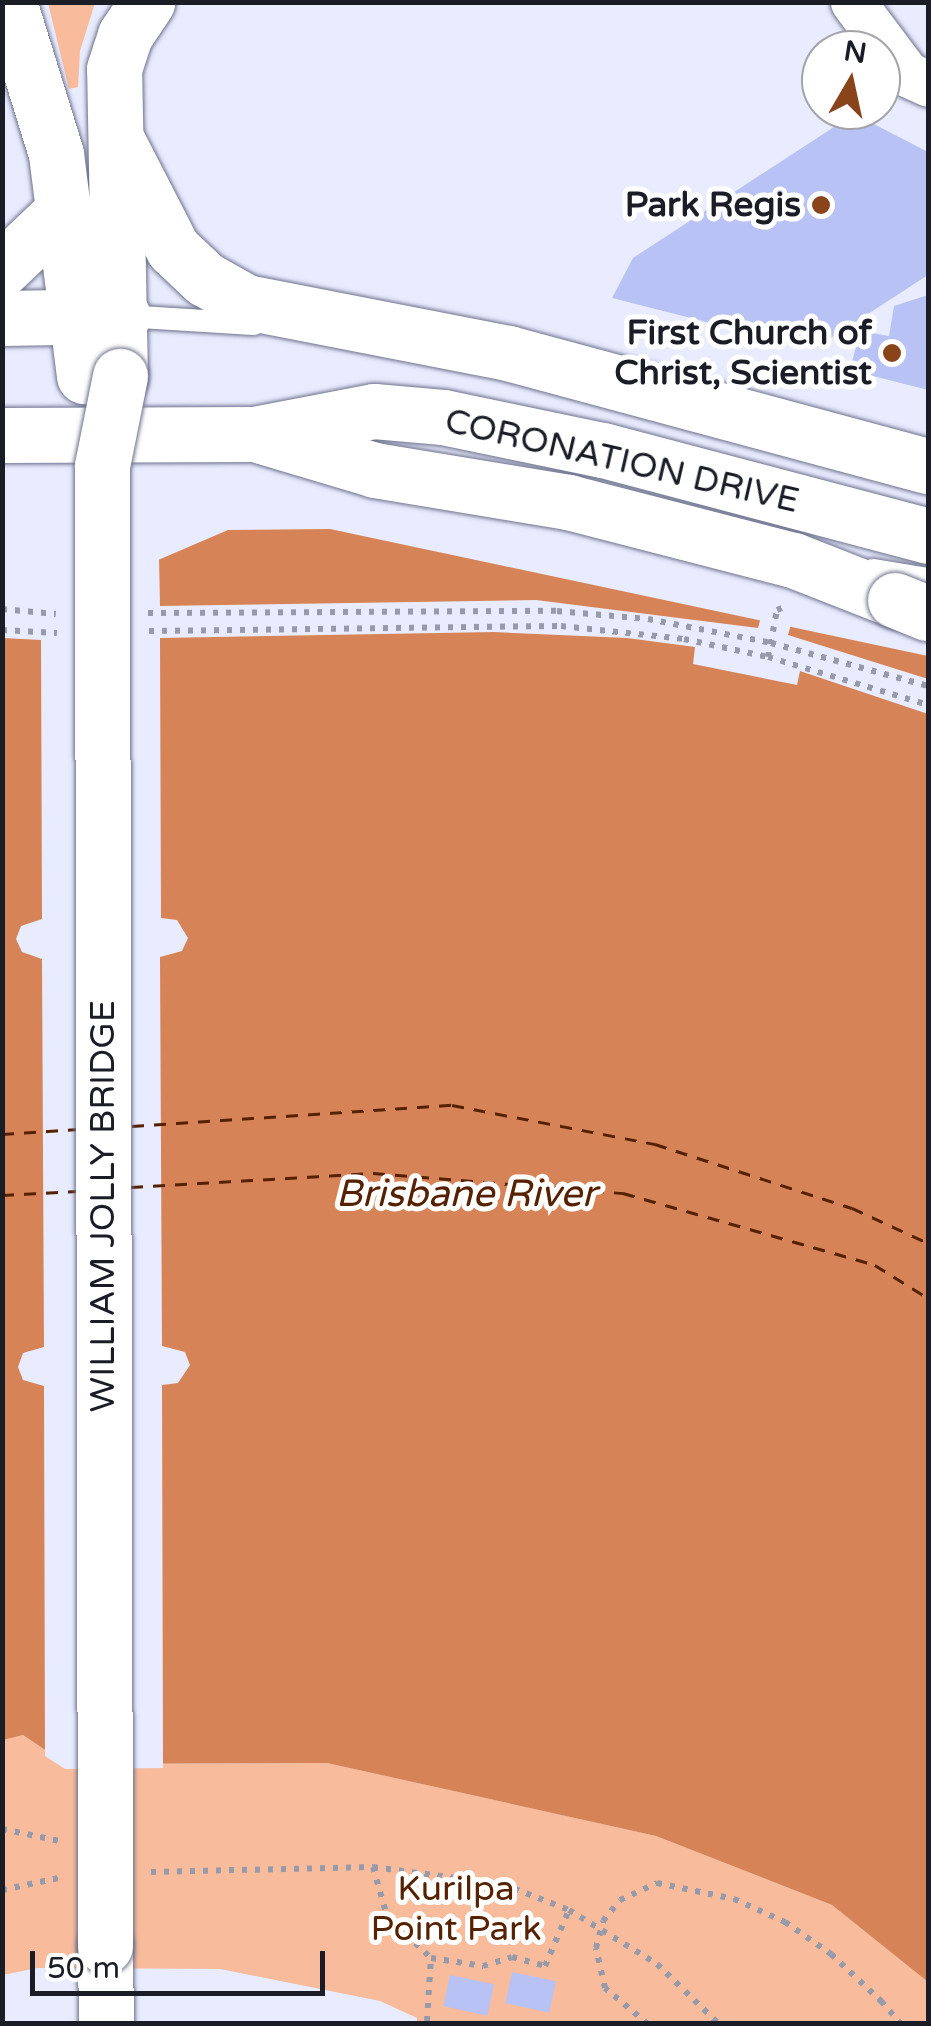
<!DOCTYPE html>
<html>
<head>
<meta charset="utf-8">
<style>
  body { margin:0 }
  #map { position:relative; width:931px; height:2026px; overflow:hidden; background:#e9ecff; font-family:"Varela Round",sans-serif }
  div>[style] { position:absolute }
  .green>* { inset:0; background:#f8bc9c }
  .water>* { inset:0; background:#d68457 }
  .pier>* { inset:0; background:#e9ecff }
  .ferry>* { height:2.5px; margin-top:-1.25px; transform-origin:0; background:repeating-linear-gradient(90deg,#552100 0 12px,transparent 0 22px) }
  .building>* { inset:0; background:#b9c2f4; transform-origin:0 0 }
  .path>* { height:6px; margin-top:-3px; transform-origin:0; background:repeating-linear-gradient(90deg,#979aa9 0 5px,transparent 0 13px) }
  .roads { filter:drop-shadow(0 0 2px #6d718c) drop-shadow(0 0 2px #6d718c) }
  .service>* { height:22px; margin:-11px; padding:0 11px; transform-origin:11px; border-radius:11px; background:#fff }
  .minor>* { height:45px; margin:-22.5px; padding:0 22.5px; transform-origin:22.5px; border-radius:22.5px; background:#fff }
  .primary>* { height:55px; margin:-27.5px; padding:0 27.5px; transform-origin:27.5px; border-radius:27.5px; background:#fff }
  .trunk>* { height:55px; margin:-27.5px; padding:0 27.5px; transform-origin:27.5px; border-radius:27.5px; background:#fff }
  .motorway>* { height:55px; margin:-27.5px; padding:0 27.5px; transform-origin:27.5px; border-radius:27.5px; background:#fff }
  .path-bridge>* { height:6px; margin-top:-3px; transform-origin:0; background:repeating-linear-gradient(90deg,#979aa9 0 5px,transparent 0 13px) }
  .bridges { filter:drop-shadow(0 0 2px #6d718c) drop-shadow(0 0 2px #6d718c) }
  .primary-bridge>* { height:55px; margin:-27.5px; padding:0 27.5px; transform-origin:27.5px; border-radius:27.5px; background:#fff }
  .motorway-bridge>* { height:55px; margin:-27.5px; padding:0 27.5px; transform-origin:27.5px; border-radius:27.5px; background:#fff }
  .dots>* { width:28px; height:28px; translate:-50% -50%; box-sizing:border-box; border:5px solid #fff; border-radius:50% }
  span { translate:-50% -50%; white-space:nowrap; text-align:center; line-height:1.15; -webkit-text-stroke:10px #fff; paint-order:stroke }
  .poi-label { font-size:35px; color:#1a1c26; font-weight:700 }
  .right { translate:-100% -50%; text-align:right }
  .street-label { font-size:35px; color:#1a1c26 }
  .park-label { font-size:35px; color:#562200 }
  .water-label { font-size:38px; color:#552100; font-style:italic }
  .frame { position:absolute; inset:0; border:5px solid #1a1c26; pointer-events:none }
  .north { position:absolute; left:801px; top:30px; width:100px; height:100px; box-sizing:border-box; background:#fff; border:2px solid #a3a4a8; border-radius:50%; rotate:9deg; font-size:28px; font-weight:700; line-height:40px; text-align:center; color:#1a1c26 }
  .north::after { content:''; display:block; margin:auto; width:35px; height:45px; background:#89441a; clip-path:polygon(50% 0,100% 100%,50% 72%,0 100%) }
  .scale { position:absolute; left:30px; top:1951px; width:295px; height:45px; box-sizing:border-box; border:5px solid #1a1c26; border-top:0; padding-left:12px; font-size:30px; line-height:35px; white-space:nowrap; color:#1a1c26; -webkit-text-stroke:8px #fff; paint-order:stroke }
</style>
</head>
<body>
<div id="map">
  <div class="green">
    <div style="clip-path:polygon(48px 3px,95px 3px,80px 51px,78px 87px,69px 89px)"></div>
    <div style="clip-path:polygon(23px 1735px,66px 1764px,327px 1763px,656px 1836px,832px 1905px,928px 1982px,928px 2023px,417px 2023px,417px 2018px,380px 2001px,220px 1969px,37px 1968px,3px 1975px,2px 1740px)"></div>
  </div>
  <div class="water">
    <div style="clip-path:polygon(330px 529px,928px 656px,928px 1982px,832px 1905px,656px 1836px,327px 1763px,66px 1764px,23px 1735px,3px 1740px,2px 627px,228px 530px)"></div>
  </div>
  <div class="pier">
    <div style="clip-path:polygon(159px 556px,160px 606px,536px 600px,758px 628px,762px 613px,792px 621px,788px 635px,928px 679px,928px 714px,800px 671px,797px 685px,693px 664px,695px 647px,627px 638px,494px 632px,160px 638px,161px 918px,177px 920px,188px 938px,182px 951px,160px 957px,162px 1346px,185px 1352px,190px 1365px,178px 1383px,162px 1385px,163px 1768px,65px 1769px,45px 1756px,44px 1386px,23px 1380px,18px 1367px,23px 1353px,44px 1347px,42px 959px,22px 952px,16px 939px,21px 926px,42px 919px,41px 640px,3px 638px,2px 622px)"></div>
  </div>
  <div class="ferry">
    <div style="left:132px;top:1126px;width:321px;rotate:-3.8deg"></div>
    <div style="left:452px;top:1105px;width:207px;rotate:10.9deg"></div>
    <div style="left:655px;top:1144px;width:207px;rotate:18deg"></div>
    <div style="left:852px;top:1208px;width:84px;rotate:24.7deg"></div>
    <div style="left:2px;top:1134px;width:77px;rotate:-3.7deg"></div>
    <div style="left:131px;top:1187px;width:242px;rotate:-3.3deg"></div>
    <div style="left:373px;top:1173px;width:251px;rotate:4.6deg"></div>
    <div style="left:623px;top:1193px;width:262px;rotate:15.9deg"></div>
    <div style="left:875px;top:1265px;width:62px;rotate:31.9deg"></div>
    <div style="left:2px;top:1195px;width:76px;rotate:-3deg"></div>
  </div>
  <div class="building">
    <div style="clip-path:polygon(860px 110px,866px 120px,928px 152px,928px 275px,814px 349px,612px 298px,633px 258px)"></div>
    <div style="clip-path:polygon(928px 295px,928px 390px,850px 370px,860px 331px,889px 336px,894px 306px)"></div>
    <div style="left:512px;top:1972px;width:45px;height:32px;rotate:12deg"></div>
    <div style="left:450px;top:1975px;width:45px;height:32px;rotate:12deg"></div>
  </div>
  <div class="path">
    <div style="left:2px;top:609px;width:54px;rotate:5.3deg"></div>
    <div style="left:148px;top:613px;width:409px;rotate:-0.3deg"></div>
    <div style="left:557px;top:611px;width:91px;rotate:5deg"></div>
    <div style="left:648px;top:619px;width:125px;rotate:11deg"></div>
    <div style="left:771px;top:643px;width:163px;rotate:15.3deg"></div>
    <div style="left:2px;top:630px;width:55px;rotate:3.1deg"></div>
    <div style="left:149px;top:631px;width:412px;rotate:-0.7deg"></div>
    <div style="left:561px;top:626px;width:124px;rotate:6deg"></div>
    <div style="left:684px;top:639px;width:86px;rotate:12.1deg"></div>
    <div style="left:768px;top:657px;width:48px;rotate:-79.2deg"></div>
    <div style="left:777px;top:610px;width:9px;rotate:-21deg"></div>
    <div style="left:768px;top:657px;width:167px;rotate:16.7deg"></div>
    <div style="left:2px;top:1829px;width:59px;rotate:11.7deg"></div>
    <div style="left:373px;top:1867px;width:51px;rotate:74.1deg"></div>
    <div style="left:387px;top:1916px;width:61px;rotate:43.7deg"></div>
    <div style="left:431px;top:1958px;width:53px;rotate:8.7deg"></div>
    <div style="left:483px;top:1966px;width:30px;rotate:-17deg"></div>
    <div style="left:512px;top:1957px;width:34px;rotate:15deg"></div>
    <div style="left:545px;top:1966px;width:61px;rotate:-66.8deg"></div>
    <div style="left:151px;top:1872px;width:222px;rotate:-1.3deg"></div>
    <div style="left:373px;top:1867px;width:130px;rotate:7.5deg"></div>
    <div style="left:502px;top:1884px;width:72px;rotate:21.2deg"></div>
    <div style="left:569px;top:1910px;width:103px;rotate:31.5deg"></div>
    <div style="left:657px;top:1964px;width:86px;rotate:44.1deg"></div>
    <div style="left:2px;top:1890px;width:58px;rotate:-11.9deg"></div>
    <div style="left:881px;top:2001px;width:30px;rotate:49deg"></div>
    <div style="left:427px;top:2021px;width:63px;rotate:-86.4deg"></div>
  </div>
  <div class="roads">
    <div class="service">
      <div style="left:123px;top:316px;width:131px;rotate:3.5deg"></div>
      <div style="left:873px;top:570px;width:56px;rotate:9.3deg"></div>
    </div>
    <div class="minor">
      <div style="left:853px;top:2px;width:90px;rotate:53.1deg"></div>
      <div style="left:907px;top:74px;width:23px;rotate:25deg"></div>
    </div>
    <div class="primary">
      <div style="left:9px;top:2px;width:159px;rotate:72.8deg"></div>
      <div style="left:56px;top:154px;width:224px;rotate:82.8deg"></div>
      <div style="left:118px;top:142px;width:120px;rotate:62.8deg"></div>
      <div style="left:173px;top:249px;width:44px;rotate:43.2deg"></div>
      <div style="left:205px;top:279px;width:47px;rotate:29.3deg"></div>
      <div style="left:246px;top:302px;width:267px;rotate:11deg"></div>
      <div style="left:508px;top:353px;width:435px;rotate:15.1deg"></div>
      <div style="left:120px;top:376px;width:307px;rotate:-91.1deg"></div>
      <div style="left:114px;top:69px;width:36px;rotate:-72deg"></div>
      <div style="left:125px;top:35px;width:40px;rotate:-56deg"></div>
      <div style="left:105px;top:1946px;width:78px;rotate:89.3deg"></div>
    </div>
    <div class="trunk">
      <div style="left:2px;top:269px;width:87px;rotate:-43.6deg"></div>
      <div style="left:2px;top:318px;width:121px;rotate:-0.9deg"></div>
      <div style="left:2px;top:435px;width:252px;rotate:-0.2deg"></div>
      <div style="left:254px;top:434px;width:122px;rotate:-10.9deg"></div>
      <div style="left:374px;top:411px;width:69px;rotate:5deg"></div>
      <div style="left:443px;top:417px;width:163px;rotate:11.7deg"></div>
      <div style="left:603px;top:450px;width:336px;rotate:14.8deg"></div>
      <div style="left:261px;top:436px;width:119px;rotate:16.6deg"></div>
      <div style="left:375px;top:470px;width:196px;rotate:9.4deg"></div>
      <div style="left:568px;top:502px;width:232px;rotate:14.5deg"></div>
    </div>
    <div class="motorway">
      <div style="left:793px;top:560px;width:110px;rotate:21.4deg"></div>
    </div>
  </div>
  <div class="path-bridge">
    <div style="left:648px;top:2024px;width:56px;rotate:-140.1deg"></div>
    <div style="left:605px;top:1988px;width:41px;rotate:-102.7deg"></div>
    <div style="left:596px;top:1948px;width:28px;rotate:-75deg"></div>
    <div style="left:603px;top:1921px;width:27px;rotate:-51deg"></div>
    <div style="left:620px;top:1900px;width:41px;rotate:-24.7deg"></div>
    <div style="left:657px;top:1883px;width:79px;rotate:11.7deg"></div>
    <div style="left:734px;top:1899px;width:56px;rotate:24.3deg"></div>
    <div style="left:785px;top:1922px;width:56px;rotate:34.8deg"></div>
    <div style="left:831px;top:1954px;width:69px;rotate:43.2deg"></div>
  </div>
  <div class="bridges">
    <div class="primary-bridge">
      <div style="left:105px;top:1946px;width:1480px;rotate:-90.12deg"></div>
      <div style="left:102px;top:466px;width:92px;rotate:-78.7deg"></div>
    </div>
    <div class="motorway-bridge">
      <div style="left:895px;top:600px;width:35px;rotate:22deg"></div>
    </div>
  </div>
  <div class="dots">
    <div style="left:821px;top:205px;background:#89441a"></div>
    <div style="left:892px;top:353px;background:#89441a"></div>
  </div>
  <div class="poi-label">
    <span class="right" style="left:801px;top:205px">Park Regis</span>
    <span class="right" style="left:872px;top:353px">First Church of<br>Christ, Scientist</span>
  </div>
  <div class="street-label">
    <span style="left:622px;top:461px;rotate:13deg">CORONATION DRIVE</span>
    <span style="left:103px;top:1206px;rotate:-90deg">WILLIAM JOLLY BRIDGE</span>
  </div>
  <div class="park-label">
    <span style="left:456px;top:1909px">Kurilpa<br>Point Park</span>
  </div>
  <div class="water-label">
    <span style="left:466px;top:1195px">Brisbane River</span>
  </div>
  <div class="frame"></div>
  <div class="north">N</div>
  <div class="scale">50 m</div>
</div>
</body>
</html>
